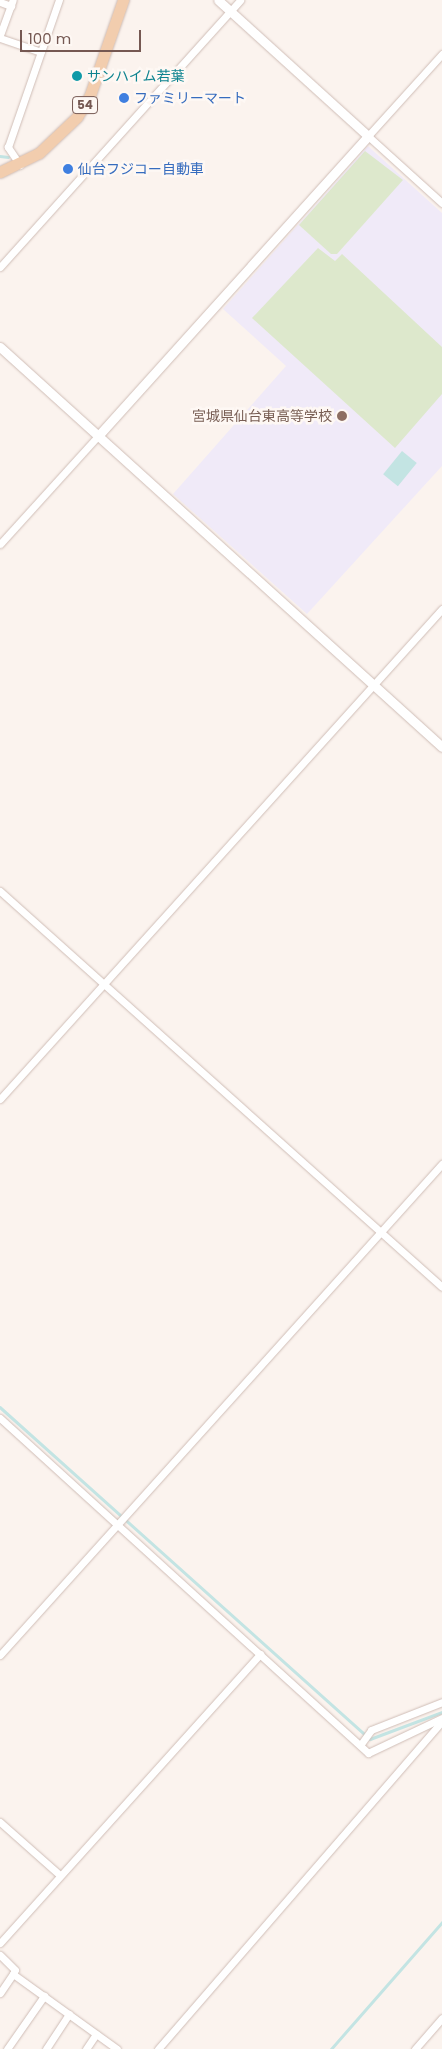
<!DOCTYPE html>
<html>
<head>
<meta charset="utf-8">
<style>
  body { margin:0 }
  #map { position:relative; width:442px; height:2049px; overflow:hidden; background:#fbf3ee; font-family:Poppins,"Noto Sans JP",sans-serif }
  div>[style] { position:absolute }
  .education>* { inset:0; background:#f0eaf8 }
  .green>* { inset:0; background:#dde8cc }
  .water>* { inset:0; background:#c3e4e3; transform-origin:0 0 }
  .stream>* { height:2.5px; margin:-1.25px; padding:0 1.25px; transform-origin:1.25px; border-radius:1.25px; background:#c3e4e3 }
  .roads { filter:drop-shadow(0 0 1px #cfbdb6) drop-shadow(0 0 1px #cfbdb6) }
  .minor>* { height:7px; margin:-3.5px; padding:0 3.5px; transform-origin:3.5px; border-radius:3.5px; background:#fff }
  .tertiary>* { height:9px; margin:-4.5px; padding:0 4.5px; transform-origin:4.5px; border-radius:4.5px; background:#fff }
  .primary>* { height:11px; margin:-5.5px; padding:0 5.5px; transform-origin:5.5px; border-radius:5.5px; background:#f2cdae }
  .dots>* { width:14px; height:14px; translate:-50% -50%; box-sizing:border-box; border:2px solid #fef8f4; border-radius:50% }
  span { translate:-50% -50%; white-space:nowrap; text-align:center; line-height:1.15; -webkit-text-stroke:5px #fef8f4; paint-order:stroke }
  .shield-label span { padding:1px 4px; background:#fef8f4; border:1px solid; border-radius:4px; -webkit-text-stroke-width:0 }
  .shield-label { font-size:12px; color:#755852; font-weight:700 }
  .culture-label { font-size:14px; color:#0d838f }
  .left { translate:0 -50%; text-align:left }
  .shop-label { font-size:14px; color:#366cbe }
  .education-label { font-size:14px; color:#785e54 }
  .right { translate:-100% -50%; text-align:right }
  .scale { position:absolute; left:20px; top:30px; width:121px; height:22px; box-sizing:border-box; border:2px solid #755852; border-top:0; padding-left:6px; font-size:15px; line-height:18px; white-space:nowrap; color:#755852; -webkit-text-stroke:4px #fef8f4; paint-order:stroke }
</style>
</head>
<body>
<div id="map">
  <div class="education">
    <div style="clip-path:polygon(368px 146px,442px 213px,442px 466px,307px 614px,173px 494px,286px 366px,223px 309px)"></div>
  </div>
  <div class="green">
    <div style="clip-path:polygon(365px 151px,403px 180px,337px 254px,331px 254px,299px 225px)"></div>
    <div style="clip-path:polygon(318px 248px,335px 261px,342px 254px,442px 347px,442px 394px,395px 448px,252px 318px)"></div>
  </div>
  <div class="water">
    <div style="left:402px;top:451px;width:19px;height:30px;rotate:39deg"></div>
  </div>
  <div class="stream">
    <div style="left:0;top:156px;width:8px;rotate:7deg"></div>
    <div style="left:0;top:1407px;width:497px;rotate:41.9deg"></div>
    <div style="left:370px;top:1739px;width:77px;rotate:-20.6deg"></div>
    <div style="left:331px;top:2049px;width:169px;rotate:-48.8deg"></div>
  </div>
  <div class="roads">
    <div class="minor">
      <div style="left:0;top:2px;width:12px;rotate:20deg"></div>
      <div style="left:0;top:35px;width:37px;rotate:-70deg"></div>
      <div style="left:0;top:38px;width:43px;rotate:18.9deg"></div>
      <div style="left:442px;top:54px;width:110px;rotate:132.1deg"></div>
      <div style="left:368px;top:136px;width:100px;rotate:42.2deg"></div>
      <div style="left:20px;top:165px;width:22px;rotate:-124deg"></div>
      <div style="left:8px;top:147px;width:156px;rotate:-70.9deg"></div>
      <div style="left:0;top:267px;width:359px;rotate:-48deg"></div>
      <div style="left:0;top:544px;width:146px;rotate:-47.8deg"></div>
      <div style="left:0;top:891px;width:593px;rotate:41.86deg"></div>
      <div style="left:0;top:1099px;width:660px;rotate:-47.95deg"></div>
      <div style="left:0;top:1418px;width:498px;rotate:42.3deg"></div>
      <div style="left:368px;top:1753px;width:82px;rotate:-25.3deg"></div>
      <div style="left:0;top:1655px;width:661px;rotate:-48.01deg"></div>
      <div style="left:361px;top:1744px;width:17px;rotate:-54deg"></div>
      <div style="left:371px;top:1730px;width:76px;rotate:-21.5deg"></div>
      <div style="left:0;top:1822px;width:80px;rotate:41.5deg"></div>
      <div style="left:0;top:1943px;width:389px;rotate:-48deg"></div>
      <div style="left:0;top:1955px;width:21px;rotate:45deg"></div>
      <div style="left:15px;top:1970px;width:4px;rotate:117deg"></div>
      <div style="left:0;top:1993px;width:23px;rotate:-56deg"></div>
      <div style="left:13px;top:1974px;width:128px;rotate:35.8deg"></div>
      <div style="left:7px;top:2049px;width:65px;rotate:-55.1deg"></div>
      <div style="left:46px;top:2049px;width:42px;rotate:-56.7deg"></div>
      <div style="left:86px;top:2049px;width:18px;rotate:-56deg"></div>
      <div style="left:158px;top:2049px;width:434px;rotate:-49.1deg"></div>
      <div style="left:415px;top:2049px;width:41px;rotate:-48.9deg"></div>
    </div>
    <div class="tertiary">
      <div style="left:0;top:347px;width:596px;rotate:42.14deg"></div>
      <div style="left:98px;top:436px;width:404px;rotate:-48deg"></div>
      <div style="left:368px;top:136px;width:202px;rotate:-137.8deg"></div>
    </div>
    <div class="primary">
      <div style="left:0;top:172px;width:43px;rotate:-26deg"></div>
      <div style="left:39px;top:153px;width:52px;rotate:-43.5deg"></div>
      <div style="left:77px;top:117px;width:26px;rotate:-59deg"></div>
      <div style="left:90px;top:95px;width:101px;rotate:-70.8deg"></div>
    </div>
  </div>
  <div class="dots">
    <div style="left:77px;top:76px;background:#0f9aa8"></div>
    <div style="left:124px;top:98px;background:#3f7fe0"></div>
    <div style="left:68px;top:169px;background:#3f7fe0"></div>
    <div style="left:342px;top:416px;background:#8d6e63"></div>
  </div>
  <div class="shield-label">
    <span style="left:85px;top:105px">54</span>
  </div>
  <div class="culture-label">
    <span class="left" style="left:87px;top:76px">サンハイム若葉</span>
  </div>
  <div class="shop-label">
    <span class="left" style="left:134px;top:98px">ファミリーマート</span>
    <span class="left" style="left:78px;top:169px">仙台フジコー自動車</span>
  </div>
  <div class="education-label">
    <span class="right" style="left:332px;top:416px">宮城県仙台東高等学校</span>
  </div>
  <div class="scale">100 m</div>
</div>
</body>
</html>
